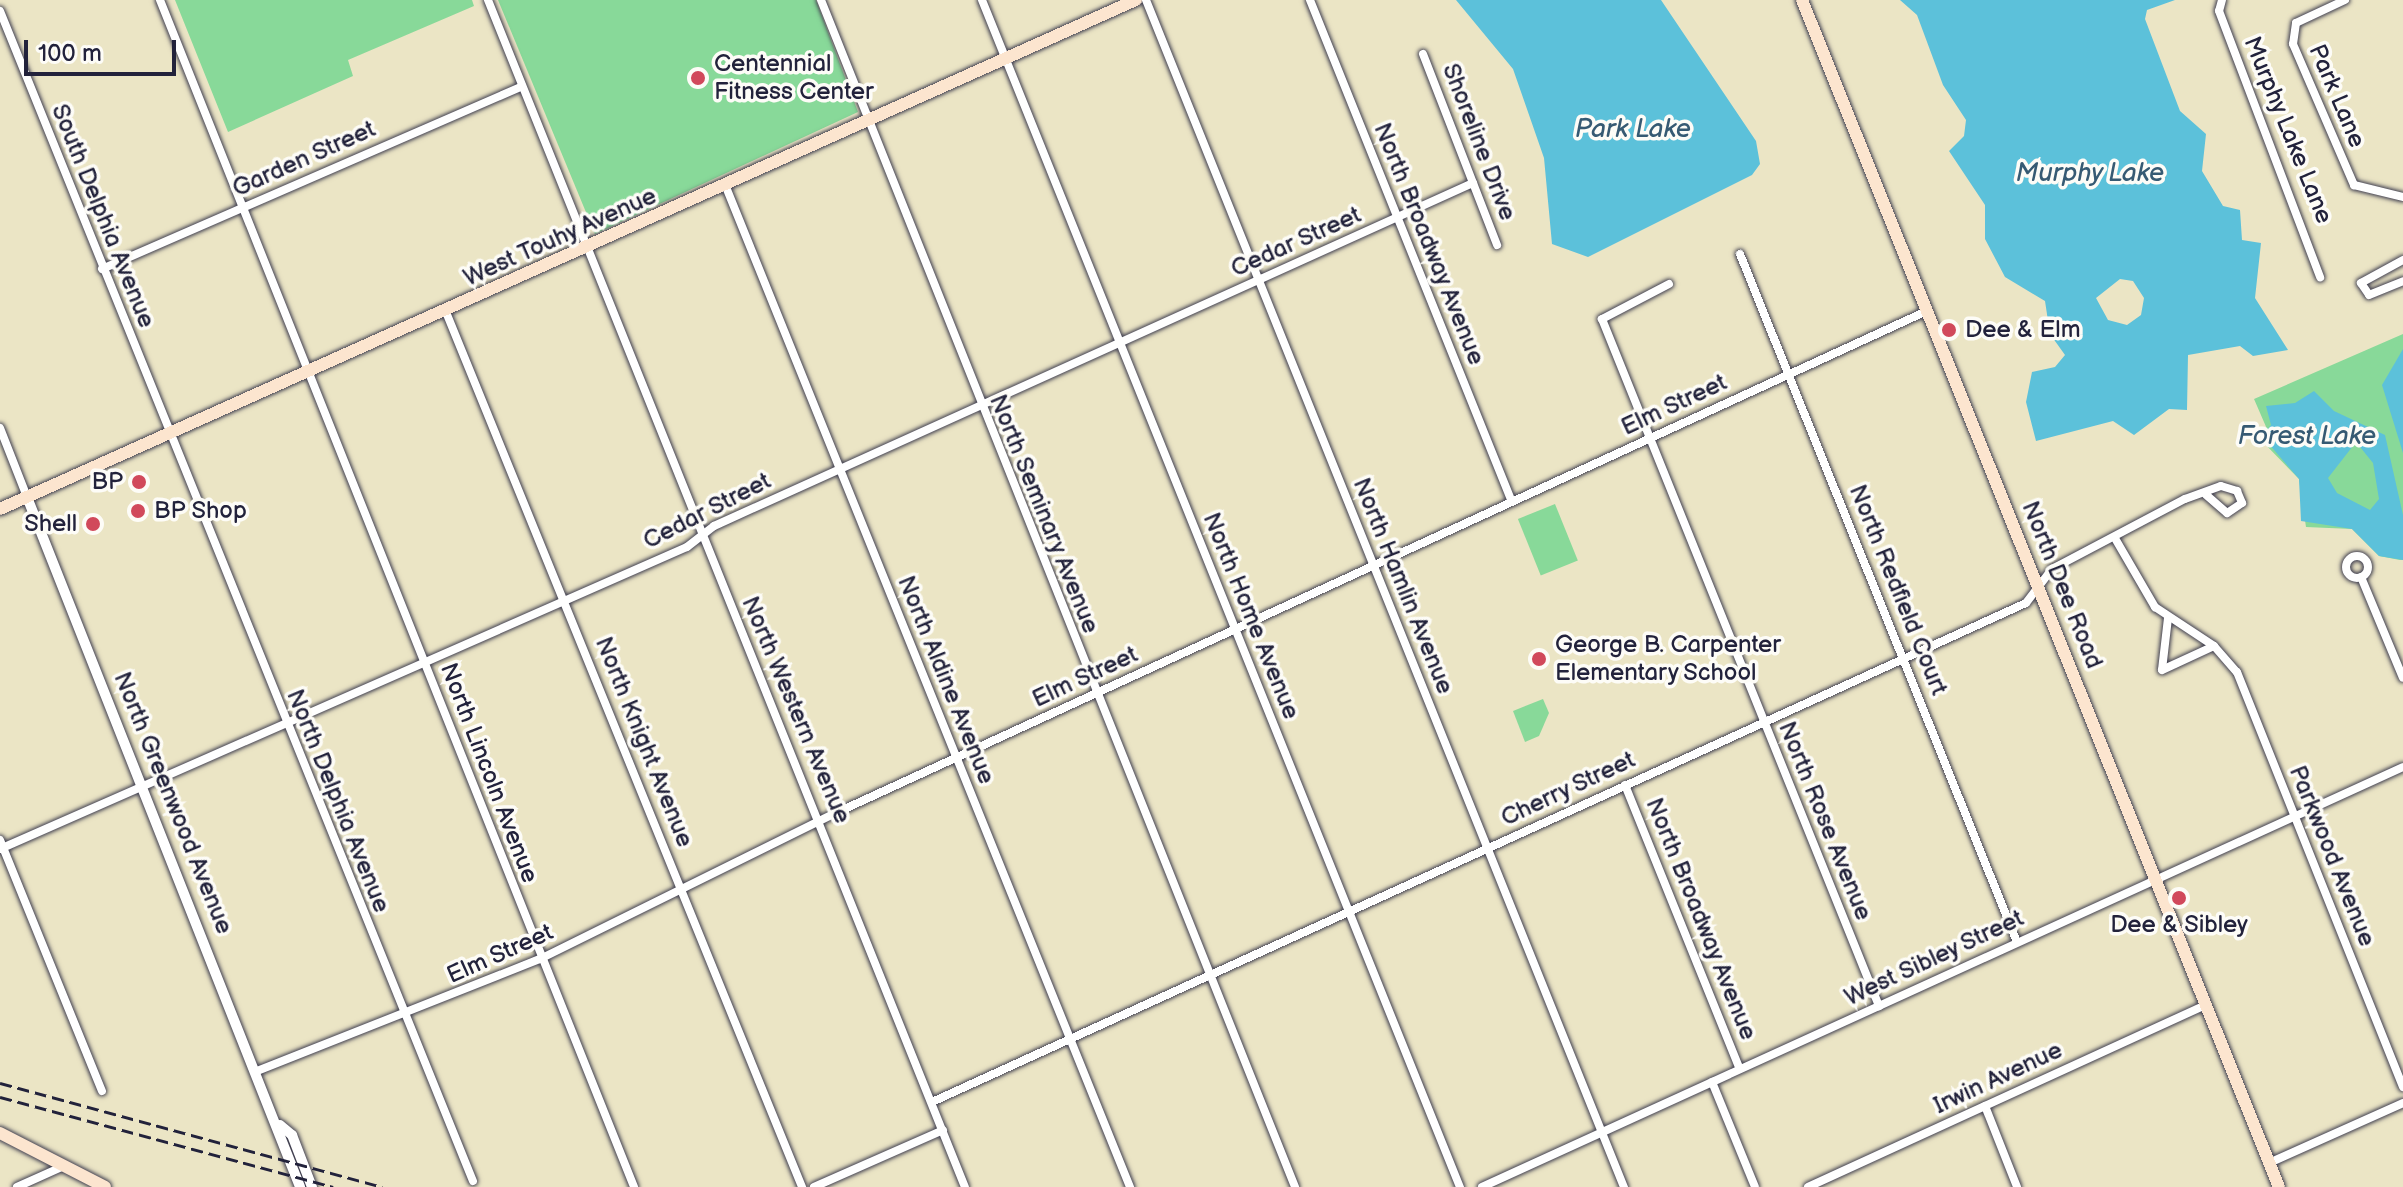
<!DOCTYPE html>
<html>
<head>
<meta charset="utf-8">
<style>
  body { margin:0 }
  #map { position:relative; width:2403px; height:1187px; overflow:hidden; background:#ebe5c5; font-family:"Balsamiq Sans",sans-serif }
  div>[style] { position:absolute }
  .green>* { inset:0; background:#88d999; transform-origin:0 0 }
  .water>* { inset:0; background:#5cc1da }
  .roads { filter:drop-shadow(0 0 2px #403f50) drop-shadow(0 0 2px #403f50) }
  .minor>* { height:8px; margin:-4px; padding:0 4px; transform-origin:4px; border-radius:4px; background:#fff }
  .minor>.ring { margin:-4px; padding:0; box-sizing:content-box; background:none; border:8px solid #fff; border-radius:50% }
  .tertiary>* { height:10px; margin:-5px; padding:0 5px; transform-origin:5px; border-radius:5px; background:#fff }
  .secondary>* { height:12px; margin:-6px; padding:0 6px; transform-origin:6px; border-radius:6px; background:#fce5cf }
  .rail>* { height:3px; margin-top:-1.5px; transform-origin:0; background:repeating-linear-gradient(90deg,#22223b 0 12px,transparent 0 18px) }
  .dots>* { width:22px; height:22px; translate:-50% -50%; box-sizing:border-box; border:4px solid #fdfcf7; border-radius:50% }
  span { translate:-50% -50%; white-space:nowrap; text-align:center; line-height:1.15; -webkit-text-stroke:7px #fdfcf7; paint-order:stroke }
  .poi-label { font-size:24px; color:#22223b }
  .left { translate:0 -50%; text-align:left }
  .right { translate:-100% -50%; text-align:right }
  .street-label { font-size:24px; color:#22223b }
  .water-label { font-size:26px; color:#365a73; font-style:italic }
  .scale { position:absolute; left:24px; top:40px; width:152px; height:36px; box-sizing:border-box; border:4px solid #22223b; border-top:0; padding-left:10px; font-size:24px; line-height:28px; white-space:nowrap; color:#22223b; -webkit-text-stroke:6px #fdfcf7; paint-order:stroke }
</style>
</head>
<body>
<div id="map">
  <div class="green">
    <div style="clip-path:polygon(175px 0,472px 0,474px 6px,348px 60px,353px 76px,228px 132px)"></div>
    <div style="clip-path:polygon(498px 0,816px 0,858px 112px,595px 234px)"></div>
    <div style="clip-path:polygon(2403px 334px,2403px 560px,2400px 560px,2379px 556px,2352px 529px,2306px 527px,2299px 479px,2263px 442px,2267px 429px,2254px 399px)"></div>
    <div style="left:1555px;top:504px;width:61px;height:40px;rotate:68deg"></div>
    <div style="clip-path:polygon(1543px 699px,1549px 713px,1539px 736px,1525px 742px,1513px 711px)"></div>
  </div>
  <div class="water">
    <div style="clip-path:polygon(1456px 0,1661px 0,1756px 141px,1760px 164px,1752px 175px,1588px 257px,1552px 244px,1544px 158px,1513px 69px)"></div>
    <div style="clip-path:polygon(evenodd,1900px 0,2175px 0,2147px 10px,2145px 19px,2180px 111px,2206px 134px,2202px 171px,2223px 206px,2240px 210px,2242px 240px,2261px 243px,2255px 298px,2288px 350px,2253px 356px,2240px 346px,2188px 355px,2187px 410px,2169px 409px,2134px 435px,2113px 421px,2036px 441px,2026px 402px,2032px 372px,2055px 367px,2065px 355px,2050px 334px,2045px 301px,2005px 277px,1985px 239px,1985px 205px,1949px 151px,1964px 136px,1966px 120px,1943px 85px,1917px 15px,1900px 0,2120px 279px,2133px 281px,2144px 298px,2141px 315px,2127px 325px,2108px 320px,2096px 298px,2120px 279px)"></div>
    <div style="clip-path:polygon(2403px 349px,2403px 453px,2382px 385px)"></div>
    <div style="clip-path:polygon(evenodd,2314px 391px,2334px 411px,2385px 435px,2403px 515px,2403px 560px,2379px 556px,2352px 529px,2301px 521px,2299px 479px,2262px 436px,2271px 425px,2266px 406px,2295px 403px,2314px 391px,2356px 442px,2373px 463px,2379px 499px,2370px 510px,2337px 493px,2328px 478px,2356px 442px)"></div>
  </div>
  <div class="roads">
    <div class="minor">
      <div style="left:160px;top:0;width:1278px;rotate:68.23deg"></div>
      <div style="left:488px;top:0;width:1279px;rotate:68.11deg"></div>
      <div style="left:821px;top:0;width:1278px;rotate:68.23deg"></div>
      <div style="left:982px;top:0;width:1280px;rotate:68.07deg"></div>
      <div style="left:1146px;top:0;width:1280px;rotate:68.07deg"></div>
      <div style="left:1310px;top:0;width:541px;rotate:68.08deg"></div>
      <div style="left:2222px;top:0;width:11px;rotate:105deg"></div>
      <div style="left:2219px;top:11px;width:285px;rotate:69.2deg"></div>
      <div style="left:2345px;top:0;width:54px;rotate:154.9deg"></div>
      <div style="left:2296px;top:23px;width:21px;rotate:98deg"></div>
      <div style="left:2293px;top:44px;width:154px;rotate:66.6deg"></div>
      <div style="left:2354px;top:185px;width:50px;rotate:13.8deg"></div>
      <div style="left:0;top:11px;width:1262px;rotate:67.99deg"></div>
      <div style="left:1423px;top:54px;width:205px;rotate:68.8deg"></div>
      <div style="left:726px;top:187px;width:1079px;rotate:68deg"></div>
      <div style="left:1740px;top:254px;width:742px;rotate:68.07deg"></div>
      <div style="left:2403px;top:260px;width:48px;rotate:151.3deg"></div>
      <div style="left:2361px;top:283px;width:14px;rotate:56deg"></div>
      <div style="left:2369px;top:295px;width:37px;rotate:-22deg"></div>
      <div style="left:102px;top:269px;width:458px;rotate:-23.5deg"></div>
      <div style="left:1669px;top:284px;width:76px;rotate:152.4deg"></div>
      <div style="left:1602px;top:319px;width:741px;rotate:68.04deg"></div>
      <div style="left:446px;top:312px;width:945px;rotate:67.86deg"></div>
      <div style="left:0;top:428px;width:74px;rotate:68.6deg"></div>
      <div style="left:2116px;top:540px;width:78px;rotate:59.8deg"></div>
      <div style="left:2155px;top:607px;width:71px;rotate:33.5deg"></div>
      <div style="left:2214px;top:646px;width:35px;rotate:49deg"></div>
      <div style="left:2237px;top:672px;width:447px;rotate:68.2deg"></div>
      <div class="ring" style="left:2346px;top:556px;width:14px;height:14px"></div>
      <div style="left:2361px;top:577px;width:109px;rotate:67.4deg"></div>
      <div style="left:2168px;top:618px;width:52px;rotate:96.6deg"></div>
      <div style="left:2162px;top:670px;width:57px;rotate:-24.8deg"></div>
      <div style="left:1625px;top:785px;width:306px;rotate:68deg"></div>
      <div style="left:0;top:840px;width:271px;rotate:67.9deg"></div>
      <div style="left:0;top:849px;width:750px;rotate:-23.73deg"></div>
      <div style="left:687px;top:547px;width:34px;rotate:-38deg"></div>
      <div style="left:714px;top:526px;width:833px;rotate:-24.32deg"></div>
      <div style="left:257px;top:1071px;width:304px;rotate:-21.6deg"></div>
      <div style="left:540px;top:959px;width:332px;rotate:-26.3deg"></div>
      <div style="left:838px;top:812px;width:1199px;rotate:-24.71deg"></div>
      <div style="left:1712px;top:1082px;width:113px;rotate:67.7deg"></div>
      <div style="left:932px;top:1102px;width:1202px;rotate:-24.52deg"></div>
      <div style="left:2026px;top:603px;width:43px;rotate:-52.6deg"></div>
      <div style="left:2052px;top:569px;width:150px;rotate:-27.8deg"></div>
      <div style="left:2185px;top:499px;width:38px;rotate:-20deg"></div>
      <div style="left:2221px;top:486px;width:17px;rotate:17deg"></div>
      <div style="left:2237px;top:491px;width:13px;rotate:67deg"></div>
      <div style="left:2242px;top:503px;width:18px;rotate:146deg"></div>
      <div style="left:2227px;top:513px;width:28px;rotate:-139deg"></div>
      <div style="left:1985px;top:1106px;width:87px;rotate:68.4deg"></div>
      <div style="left:2269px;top:1163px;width:147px;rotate:-24.1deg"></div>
      <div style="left:17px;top:1187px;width:51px;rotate:-24.1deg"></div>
      <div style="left:814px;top:1187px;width:141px;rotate:-23.8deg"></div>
      <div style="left:1482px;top:1187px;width:1012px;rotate:-24.51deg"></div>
      <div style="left:1808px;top:1187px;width:437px;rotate:-24.6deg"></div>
    </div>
    <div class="tertiary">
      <div style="left:27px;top:497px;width:742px;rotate:68.41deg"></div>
      <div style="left:280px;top:1125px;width:16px;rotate:40deg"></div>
      <div style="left:292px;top:1135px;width:56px;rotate:69deg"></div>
    </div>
    <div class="secondary">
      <div style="left:1802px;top:0;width:1279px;rotate:68.11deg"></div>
      <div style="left:0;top:509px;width:1245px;rotate:-24.14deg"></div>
      <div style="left:0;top:1133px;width:118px;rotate:27.2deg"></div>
    </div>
  </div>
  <div class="rail">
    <div style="left:0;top:1083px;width:396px;rotate:15.2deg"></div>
    <div style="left:0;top:1097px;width:345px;rotate:15.1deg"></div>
  </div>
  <div class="dots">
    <div style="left:698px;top:78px;background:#d1495b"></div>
    <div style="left:1949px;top:330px;background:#d1495b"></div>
    <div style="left:139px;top:482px;background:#d1495b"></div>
    <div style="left:138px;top:511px;background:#d1495b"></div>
    <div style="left:93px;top:524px;background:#d1495b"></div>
    <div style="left:1539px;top:659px;background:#d1495b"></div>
    <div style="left:2179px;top:898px;background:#d1495b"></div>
  </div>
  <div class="poi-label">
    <span class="left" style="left:714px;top:78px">Centennial<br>Fitness Center</span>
    <span class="left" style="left:1965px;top:330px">Dee &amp; Elm</span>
    <span class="right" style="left:123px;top:482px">BP</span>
    <span class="left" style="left:154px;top:511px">BP Shop</span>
    <span class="right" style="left:77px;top:524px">Shell</span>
    <span class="left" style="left:1555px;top:659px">George B. Carpenter<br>Elementary School</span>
    <span style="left:2179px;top:925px">Dee &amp; Sibley</span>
  </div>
  <div class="street-label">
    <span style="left:2337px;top:96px;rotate:67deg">Park Lane</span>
    <span style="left:2288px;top:130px;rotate:68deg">Murphy Lake Lane</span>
    <span style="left:1479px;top:142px;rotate:69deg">Shoreline Drive</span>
    <span style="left:304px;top:159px;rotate:-24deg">Garden Street</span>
    <span style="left:103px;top:216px;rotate:68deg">South Delphia Avenue</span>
    <span style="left:560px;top:237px;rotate:-24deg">West Touhy Avenue</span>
    <span style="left:1296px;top:242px;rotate:-24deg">Cedar Street</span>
    <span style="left:1429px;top:244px;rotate:68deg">North Broadway Avenue</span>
    <span style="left:1674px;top:405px;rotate:-25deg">Elm Street</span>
    <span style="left:707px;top:511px;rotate:-27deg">Cedar Street</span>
    <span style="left:1044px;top:514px;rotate:68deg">North Seminary Avenue</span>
    <span style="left:2062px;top:585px;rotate:68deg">North Dee Road</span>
    <span style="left:1403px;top:586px;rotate:68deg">North Hamlin Avenue</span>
    <span style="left:1898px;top:590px;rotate:68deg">North Redfield Court</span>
    <span style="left:1251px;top:616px;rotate:68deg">North Home Avenue</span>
    <span style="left:1085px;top:677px;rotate:-25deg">Elm Street</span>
    <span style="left:946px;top:680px;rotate:68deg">North Aldine Avenue</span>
    <span style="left:796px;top:710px;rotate:67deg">North Western Avenue</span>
    <span style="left:644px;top:742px;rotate:68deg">North Knight Avenue</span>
    <span style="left:489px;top:773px;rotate:69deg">North Lincoln Avenue</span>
    <span style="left:1568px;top:789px;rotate:-25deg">Cherry Street</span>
    <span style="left:338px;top:801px;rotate:68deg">North Delphia Avenue</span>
    <span style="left:173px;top:803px;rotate:68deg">North Greenwood Avenue</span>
    <span style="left:1825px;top:821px;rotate:68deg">North Rose Avenue</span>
    <span style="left:2332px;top:856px;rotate:68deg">Parkwood Avenue</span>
    <span style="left:1701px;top:919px;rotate:68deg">North Broadway Avenue</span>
    <span style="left:500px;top:954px;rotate:-24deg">Elm Street</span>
    <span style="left:1934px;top:958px;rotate:-25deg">West Sibley Street</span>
    <span style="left:1998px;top:1078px;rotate:-25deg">Irwin Avenue</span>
  </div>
  <div class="water-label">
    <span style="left:1633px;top:130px">Park Lake</span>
    <span style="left:2090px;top:174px">Murphy Lake</span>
    <span style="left:2307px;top:437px">Forest Lake</span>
  </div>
  <div class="scale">100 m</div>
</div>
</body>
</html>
